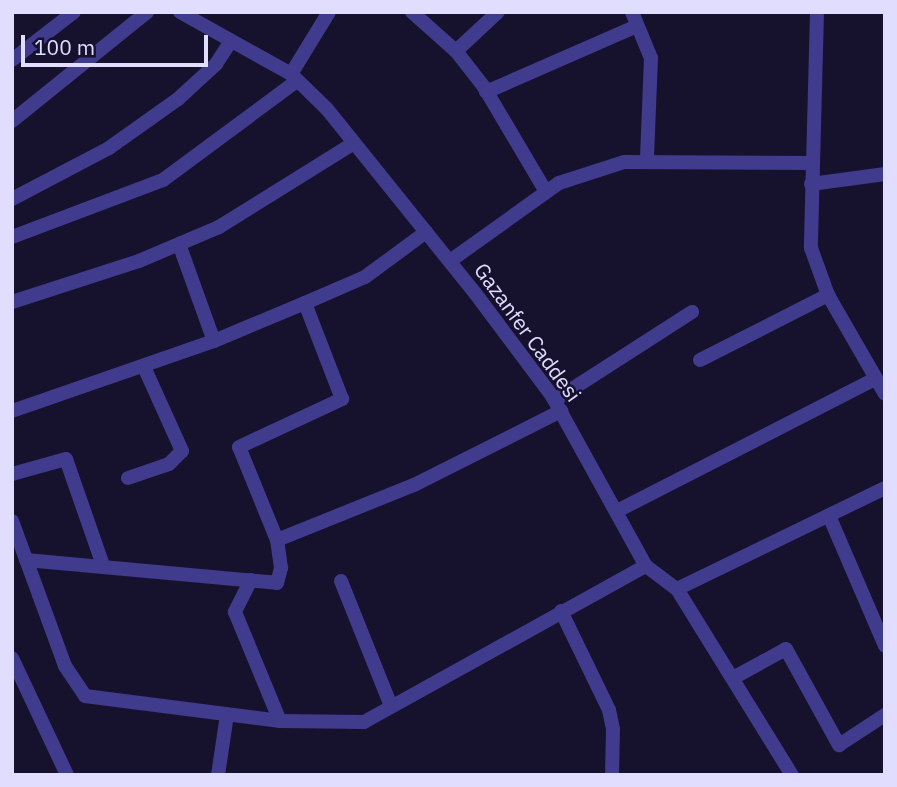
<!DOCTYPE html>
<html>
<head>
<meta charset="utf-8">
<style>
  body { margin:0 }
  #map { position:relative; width:897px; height:787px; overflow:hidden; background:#16112d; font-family:"IBM Plex Sans",sans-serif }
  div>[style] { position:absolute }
  .minor>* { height:14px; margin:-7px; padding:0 7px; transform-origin:7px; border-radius:7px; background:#403b8c }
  span { translate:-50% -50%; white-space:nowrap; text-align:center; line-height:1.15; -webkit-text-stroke:5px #16112d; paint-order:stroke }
  .street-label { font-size:21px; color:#e1ddff }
  .frame { position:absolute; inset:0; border:14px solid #e1ddff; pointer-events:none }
  .scale { position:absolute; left:21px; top:35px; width:187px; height:32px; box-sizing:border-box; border:4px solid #e1ddff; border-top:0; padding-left:9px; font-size:21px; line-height:24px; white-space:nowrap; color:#e1ddff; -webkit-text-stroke:5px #16112d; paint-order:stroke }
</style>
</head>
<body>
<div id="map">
  <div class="minor">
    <div style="left:180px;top:12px;width:127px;rotate:29.2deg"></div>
    <div style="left:291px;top:74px;width:50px;rotate:44.2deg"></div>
    <div style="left:327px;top:109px;width:236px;rotate:51.2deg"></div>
    <div style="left:475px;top:293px;width:129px;rotate:53.2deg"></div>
    <div style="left:552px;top:396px;width:194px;rotate:61.1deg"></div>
    <div style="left:646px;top:566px;width:39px;rotate:37deg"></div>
    <div style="left:677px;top:589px;width:219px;rotate:58.3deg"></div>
    <div style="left:412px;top:12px;width:59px;rotate:41.6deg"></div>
    <div style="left:456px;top:51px;width:46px;rotate:52.1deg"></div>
    <div style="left:484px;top:87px;width:122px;rotate:59.4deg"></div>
    <div style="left:632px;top:12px;width:50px;rotate:67.6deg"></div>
    <div style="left:651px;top:58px;width:101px;rotate:92.3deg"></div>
    <div style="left:817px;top:12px;width:236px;rotate:91.5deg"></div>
    <div style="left:811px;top:248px;width:50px;rotate:70.1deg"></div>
    <div style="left:828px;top:295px;width:114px;rotate:60.1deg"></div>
    <div style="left:456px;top:51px;width:57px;rotate:-42.9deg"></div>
    <div style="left:12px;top:60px;width:78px;rotate:-37.7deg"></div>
    <div style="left:291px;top:74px;width:73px;rotate:-58.5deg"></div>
    <div style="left:486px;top:92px;width:165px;rotate:-23.6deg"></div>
    <div style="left:12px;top:121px;width:174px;rotate:-38.9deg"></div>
    <div style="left:811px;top:184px;width:75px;rotate:-7.7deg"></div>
    <div style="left:12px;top:199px;width:110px;rotate:-27.7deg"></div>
    <div style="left:109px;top:148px;width:85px;rotate:-35.4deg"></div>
    <div style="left:178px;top:99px;width:52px;rotate:-42.6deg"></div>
    <div style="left:216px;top:64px;width:27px;rotate:-57deg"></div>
    <div style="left:12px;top:237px;width:161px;rotate:-20.7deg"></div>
    <div style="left:163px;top:180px;width:167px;rotate:-36.5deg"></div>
    <div style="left:179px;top:244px;width:103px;rotate:70.2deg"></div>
    <div style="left:450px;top:261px;width:134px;rotate:-35.6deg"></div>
    <div style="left:559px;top:183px;width:68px;rotate:-17.9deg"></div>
    <div style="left:624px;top:162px;width:187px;rotate:0.3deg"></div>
    <div style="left:12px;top:302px;width:133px;rotate:-17.9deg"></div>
    <div style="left:139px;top:261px;width:87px;rotate:-23deg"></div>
    <div style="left:219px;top:227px;width:159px;rotate:-31.9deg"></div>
    <div style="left:700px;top:360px;width:144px;rotate:-26.9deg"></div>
    <div style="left:555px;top:400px;width:163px;rotate:-32.7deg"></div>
    <div style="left:12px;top:411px;width:214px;rotate:-19.1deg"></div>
    <div style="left:214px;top:341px;width:99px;rotate:-22.7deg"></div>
    <div style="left:305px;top:303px;width:65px;rotate:-23.4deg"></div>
    <div style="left:365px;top:277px;width:76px;rotate:-36.4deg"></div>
    <div style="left:12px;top:474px;width:56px;rotate:-15.5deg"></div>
    <div style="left:66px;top:459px;width:112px;rotate:70.8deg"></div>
    <div style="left:128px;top:478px;width:43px;rotate:-18.9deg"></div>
    <div style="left:169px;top:464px;width:18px;rotate:-45deg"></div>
    <div style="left:182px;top:451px;width:92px;rotate:-114.3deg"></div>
    <div style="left:617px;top:511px;width:288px;rotate:-27.1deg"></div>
    <div style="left:830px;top:518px;width:139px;rotate:66.7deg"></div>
    <div style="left:12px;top:521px;width:154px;rotate:69.9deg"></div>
    <div style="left:65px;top:666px;width:36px;rotate:56deg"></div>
    <div style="left:85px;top:696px;width:197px;rotate:7.3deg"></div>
    <div style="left:280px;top:721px;width:84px;rotate:0.7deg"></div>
    <div style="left:364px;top:722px;width:322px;rotate:-29deg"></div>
    <div style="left:277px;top:540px;width:100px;rotate:-112.2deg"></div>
    <div style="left:239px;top:447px;width:114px;rotate:-25deg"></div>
    <div style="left:342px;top:399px;width:103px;rotate:-111.1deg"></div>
    <div style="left:26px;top:560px;width:252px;rotate:5.2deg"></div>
    <div style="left:277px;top:583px;width:16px;rotate:-75deg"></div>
    <div style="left:281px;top:568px;width:28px;rotate:-98deg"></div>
    <div style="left:277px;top:540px;width:148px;rotate:-21.9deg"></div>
    <div style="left:414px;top:485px;width:165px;rotate:-26.7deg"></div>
    <div style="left:251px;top:580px;width:36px;rotate:117deg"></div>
    <div style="left:235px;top:612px;width:118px;rotate:67.6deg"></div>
    <div style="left:341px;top:581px;width:135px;rotate:68.2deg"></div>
    <div style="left:677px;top:589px;width:231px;rotate:-25.9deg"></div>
    <div style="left:561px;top:611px;width:110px;rotate:64.1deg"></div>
    <div style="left:609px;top:710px;width:19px;rotate:78deg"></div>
    <div style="left:613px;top:729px;width:46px;rotate:91.2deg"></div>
    <div style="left:12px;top:658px;width:129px;rotate:64.8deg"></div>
    <div style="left:733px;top:678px;width:60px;rotate:-28.7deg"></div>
    <div style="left:786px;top:649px;width:110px;rotate:61.1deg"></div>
    <div style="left:839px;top:745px;width:55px;rotate:-33.1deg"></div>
    <div style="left:218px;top:775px;width:61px;rotate:-81.5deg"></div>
  </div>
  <div class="street-label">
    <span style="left:528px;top:332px;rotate:54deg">Gazanfer Caddesi</span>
  </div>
  <div class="frame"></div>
  <div class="scale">100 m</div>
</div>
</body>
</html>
